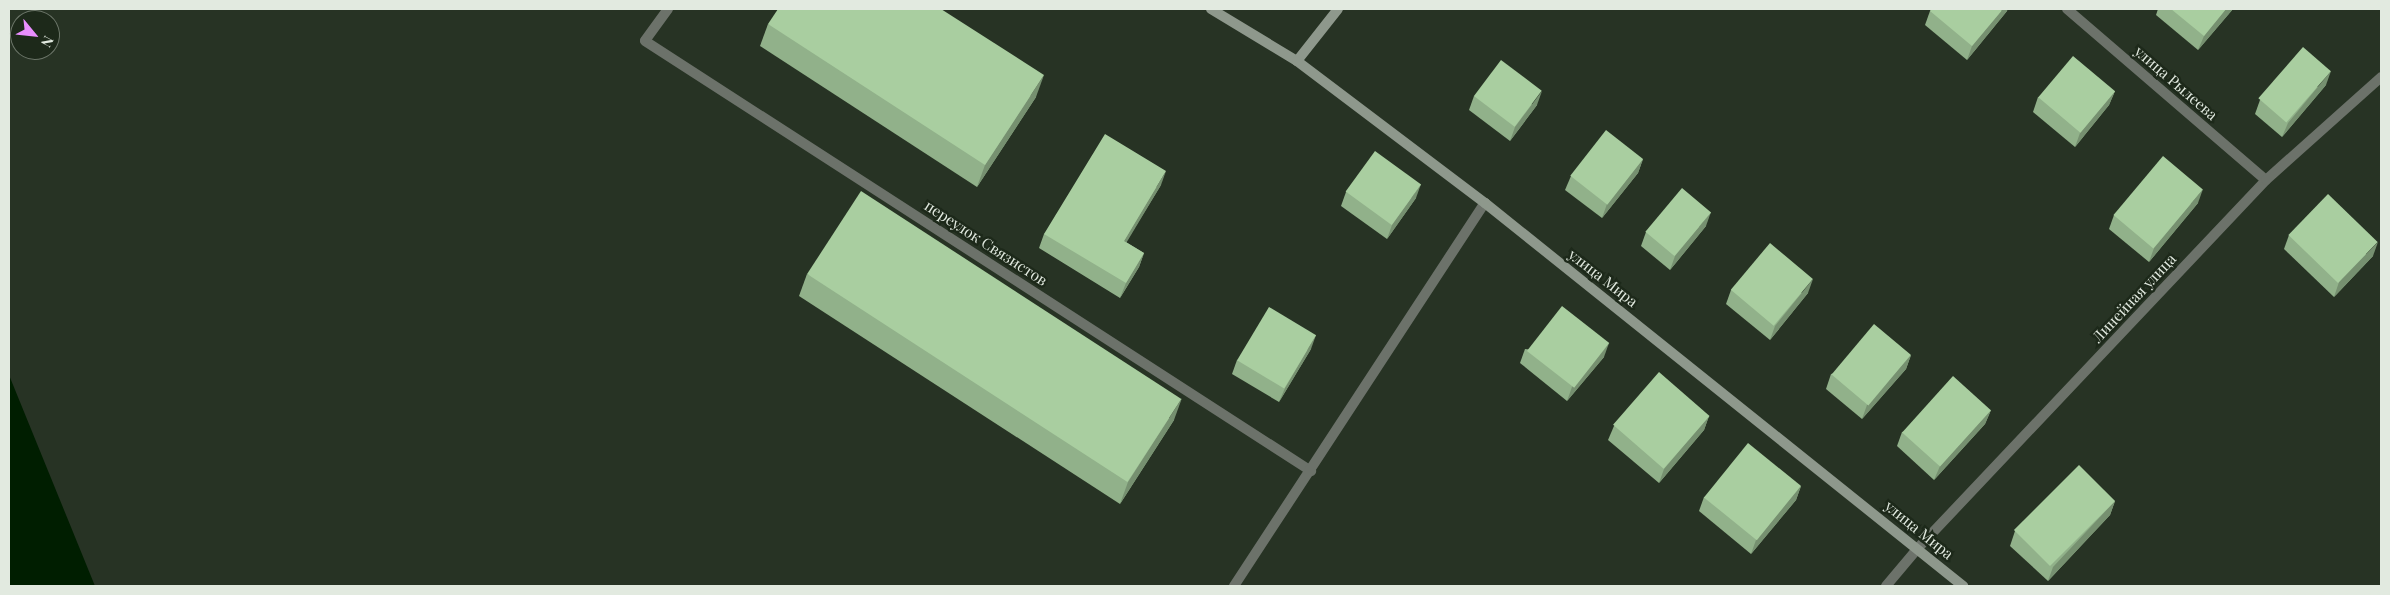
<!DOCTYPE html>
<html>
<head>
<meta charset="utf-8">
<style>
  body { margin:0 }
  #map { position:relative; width:2390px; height:595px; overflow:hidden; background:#273324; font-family:"Playfair Display",serif }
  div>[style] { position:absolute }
  .water>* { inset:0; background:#001e00 }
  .street>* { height:10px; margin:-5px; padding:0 5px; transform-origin:5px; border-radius:5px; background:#6c726a }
  .secondary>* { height:10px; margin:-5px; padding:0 5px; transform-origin:5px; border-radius:5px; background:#8e988c }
  .wall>* { inset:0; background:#91b18a }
  .shaded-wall>* { inset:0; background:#769070 }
  .building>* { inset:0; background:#a9cea0; transform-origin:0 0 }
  span { translate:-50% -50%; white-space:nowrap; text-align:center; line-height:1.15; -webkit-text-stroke:5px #1d291a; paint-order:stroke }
  .street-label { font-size:15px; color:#e2eae0 }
  .frame { position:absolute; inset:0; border:10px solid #e2eae0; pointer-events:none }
  .north { position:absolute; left:10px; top:10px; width:50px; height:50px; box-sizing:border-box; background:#1d291a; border:1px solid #6c7669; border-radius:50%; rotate:118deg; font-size:14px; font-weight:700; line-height:20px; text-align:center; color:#e2eae0 }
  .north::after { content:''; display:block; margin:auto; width:18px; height:22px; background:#e98efe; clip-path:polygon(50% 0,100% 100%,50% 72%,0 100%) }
</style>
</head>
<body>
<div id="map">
  <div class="water">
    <div style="clip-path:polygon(9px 375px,95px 586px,9px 586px)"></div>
  </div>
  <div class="street">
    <div style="left:668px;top:9px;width:39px;rotate:126deg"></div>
    <div style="left:645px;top:41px;width:793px;rotate:32.85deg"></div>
    <div style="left:2067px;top:9px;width:262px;rotate:40.7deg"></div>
    <div style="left:1234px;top:586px;width:458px;rotate:-56.8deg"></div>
    <div style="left:1886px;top:586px;width:50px;rotate:-49.9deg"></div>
    <div style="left:1918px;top:548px;width:506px;rotate:-46.6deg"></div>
    <div style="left:2266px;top:180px;width:154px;rotate:-41.8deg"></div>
  </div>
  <div class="secondary">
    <div style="left:1211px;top:9px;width:100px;rotate:31.2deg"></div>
    <div style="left:1297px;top:61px;width:236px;rotate:37.1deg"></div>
    <div style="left:1485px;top:203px;width:613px;rotate:38.7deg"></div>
    <div style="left:1297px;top:61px;width:66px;rotate:-51.7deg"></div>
  </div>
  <div class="wall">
    <div style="clip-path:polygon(2158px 9px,2233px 9px,2198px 50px,2156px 15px)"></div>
    <div style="clip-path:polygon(1930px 11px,2007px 11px,1967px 60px,1925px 25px)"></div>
    <div style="clip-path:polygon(768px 24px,1036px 97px,977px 187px,760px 46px)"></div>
    <div style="clip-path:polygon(2326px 85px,2282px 137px,2255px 114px,2260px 100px)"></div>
    <div style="clip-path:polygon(2115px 91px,2109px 105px,2075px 147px,2033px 112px,2038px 97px)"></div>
    <div style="clip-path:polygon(1474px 96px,1537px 105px,1510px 141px,1469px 110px)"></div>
    <div style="clip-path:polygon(1643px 159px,1638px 173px,1602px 218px,1565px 190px,1571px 176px)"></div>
    <div style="clip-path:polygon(1161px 185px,1126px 242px,1144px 253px,1139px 267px,1120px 298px,1039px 248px,1044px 234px)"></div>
    <div style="clip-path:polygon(1346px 192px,1416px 198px,1387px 239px,1341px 206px)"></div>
    <div style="clip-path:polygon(2198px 203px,2149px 262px,2109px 229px,2114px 215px)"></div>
    <div style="clip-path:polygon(1706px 226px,1670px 270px,1641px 246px,1646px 232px)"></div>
    <div style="clip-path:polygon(2289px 235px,2373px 256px,2334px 297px,2284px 249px)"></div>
    <div style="clip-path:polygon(807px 274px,1174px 420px,1120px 504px,799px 296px)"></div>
    <div style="clip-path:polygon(1731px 290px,1808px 293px,1770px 340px,1726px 304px)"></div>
    <div style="clip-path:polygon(1311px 349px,1279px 402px,1232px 374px,1237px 360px)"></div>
    <div style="clip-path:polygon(1525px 349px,1604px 357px,1567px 401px,1520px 363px)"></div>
    <div style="clip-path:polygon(1911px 355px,1906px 369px,1862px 419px,1826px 389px,1831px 374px)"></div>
    <div style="clip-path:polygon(1991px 410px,1985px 424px,1934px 480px,1897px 446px,1902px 432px)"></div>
    <div style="clip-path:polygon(1709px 416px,1704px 430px,1659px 483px,1608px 440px,1614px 426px)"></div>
    <div style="clip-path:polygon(1801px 486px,1796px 500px,1751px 554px,1699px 511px,1704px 497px)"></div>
    <div style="clip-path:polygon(2115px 501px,2110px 515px,2048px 581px,2010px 546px,2015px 531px)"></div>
  </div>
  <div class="shaded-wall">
    <div style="clip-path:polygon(2003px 9px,2008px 9px,2007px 11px,1967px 60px,1972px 46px)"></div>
    <div style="clip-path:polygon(2226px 9px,2233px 9px,2198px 50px,2204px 36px)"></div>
    <div style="clip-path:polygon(2331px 71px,2326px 85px,2282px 137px,2288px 123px)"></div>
    <div style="clip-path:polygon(1044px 75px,1036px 97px,977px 187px,985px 165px)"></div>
    <div style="clip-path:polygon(1542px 91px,1537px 105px,1510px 141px,1515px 127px)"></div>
    <div style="clip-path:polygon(2115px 91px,2109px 105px,2075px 147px,2080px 133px)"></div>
    <div style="clip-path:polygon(1643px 159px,1638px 173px,1602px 218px,1607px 204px)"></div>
    <div style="clip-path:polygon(1166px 171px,1161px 185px,1119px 255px,1124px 241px)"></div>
    <div style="clip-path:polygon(1421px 184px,1416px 198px,1387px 239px,1392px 225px)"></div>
    <div style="clip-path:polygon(2203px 189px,2198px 203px,2149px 262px,2154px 248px)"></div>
    <div style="clip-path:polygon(1711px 212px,1706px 226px,1670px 270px,1675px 256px)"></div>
    <div style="clip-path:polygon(2378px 242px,2373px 256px,2334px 297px,2339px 282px)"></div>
    <div style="clip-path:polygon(1144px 253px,1139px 267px,1120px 298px,1126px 283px)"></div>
    <div style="clip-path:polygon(1813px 279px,1808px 293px,1770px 340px,1775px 326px)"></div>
    <div style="clip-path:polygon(1316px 335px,1311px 349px,1279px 402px,1285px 388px)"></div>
    <div style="clip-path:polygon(1609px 343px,1604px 357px,1567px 401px,1572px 387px)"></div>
    <div style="clip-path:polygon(1911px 355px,1906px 369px,1862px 419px,1867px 405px)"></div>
    <div style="clip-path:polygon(1182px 398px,1174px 420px,1120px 504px,1128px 482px)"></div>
    <div style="clip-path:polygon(1991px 410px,1985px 424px,1934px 480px,1940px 466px)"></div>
    <div style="clip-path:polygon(1709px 416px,1704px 430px,1659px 483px,1664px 469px)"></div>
    <div style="clip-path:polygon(1801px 486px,1796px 500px,1751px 554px,1756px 540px)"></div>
    <div style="clip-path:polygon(2115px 501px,2110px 515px,2048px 581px,2053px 567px)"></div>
  </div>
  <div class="building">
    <div style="clip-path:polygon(778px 9px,941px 9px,1044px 75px,985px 165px,768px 24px)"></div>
    <div style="clip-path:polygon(1931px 9px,2003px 9px,1972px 46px,1930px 11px)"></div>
    <div style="clip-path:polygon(2171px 9px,2226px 9px,2204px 36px)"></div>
    <div style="left:2303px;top:47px;width:37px;height:68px;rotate:41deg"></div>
    <div style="left:2073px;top:56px;width:55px;height:54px;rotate:40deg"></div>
    <div style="left:1501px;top:60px;width:51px;height:45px;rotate:37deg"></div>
    <div style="left:1606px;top:130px;width:47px;height:58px;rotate:38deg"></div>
    <div style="clip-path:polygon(1105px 134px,1166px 171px,1124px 241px,1144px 253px,1126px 283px,1044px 234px)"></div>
    <div style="left:1375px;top:151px;width:57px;height:50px;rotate:36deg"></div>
    <div style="left:2163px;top:156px;width:52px;height:77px;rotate:40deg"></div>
    <div style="left:1682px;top:188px;width:38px;height:57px;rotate:40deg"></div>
    <div style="left:861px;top:191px;width:382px;height:99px;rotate:33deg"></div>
    <div style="left:2328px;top:194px;width:69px;height:57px;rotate:44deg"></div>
    <div style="left:1770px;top:243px;width:56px;height:61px;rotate:40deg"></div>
    <div style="left:1562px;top:306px;width:60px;height:57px;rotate:38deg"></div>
    <div style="left:1269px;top:307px;width:55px;height:62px;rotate:31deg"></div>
    <div style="left:1874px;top:324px;width:48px;height:66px;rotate:40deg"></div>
    <div style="left:1659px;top:372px;width:67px;height:70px;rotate:41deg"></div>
    <div style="left:1953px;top:376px;width:51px;height:76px;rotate:42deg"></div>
    <div style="left:1748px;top:443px;width:68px;height:70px;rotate:39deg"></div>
    <div style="left:2079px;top:465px;width:51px;height:92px;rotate:45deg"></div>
  </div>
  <div class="street-label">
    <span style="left:2176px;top:83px;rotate:41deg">улица Рылеева</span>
    <span style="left:986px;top:243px;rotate:33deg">переулок Связистов</span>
    <span style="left:1603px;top:278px;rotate:38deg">улица Мира</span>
    <span style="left:2134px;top:298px;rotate:-47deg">Линейная улица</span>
    <span style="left:1919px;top:530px;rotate:39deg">улица Мира</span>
  </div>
  <div class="frame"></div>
  <div class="north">N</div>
</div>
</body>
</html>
